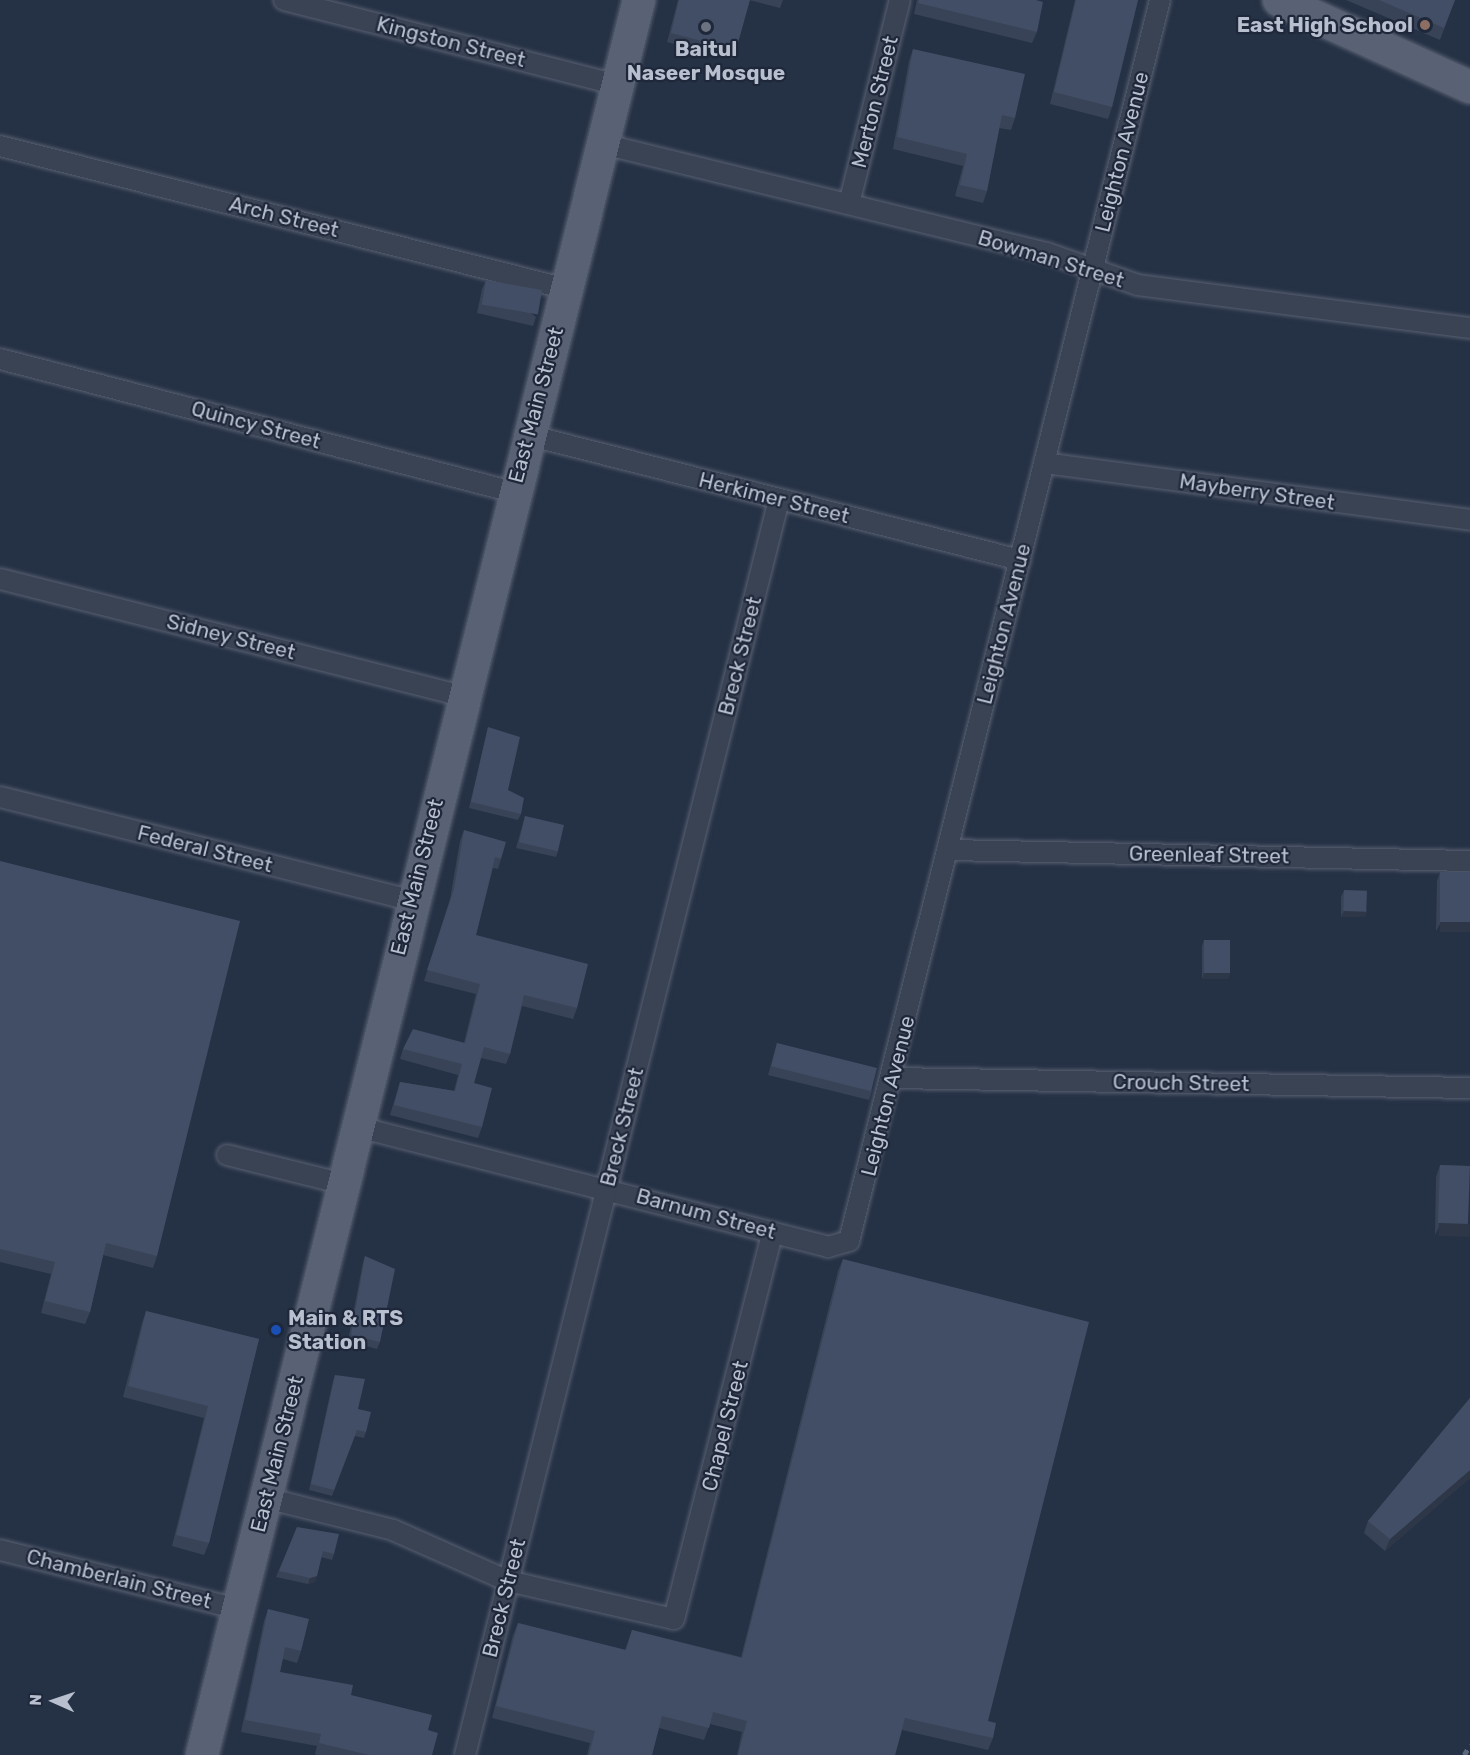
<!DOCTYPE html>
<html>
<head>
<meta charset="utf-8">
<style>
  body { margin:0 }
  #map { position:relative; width:1470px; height:1755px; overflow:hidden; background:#253145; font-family:Rubik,sans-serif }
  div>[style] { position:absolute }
  .roads { filter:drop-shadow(0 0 2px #596172) drop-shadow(0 0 2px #596172) }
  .minor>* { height:20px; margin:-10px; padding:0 10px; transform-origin:10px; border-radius:10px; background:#3a4354 }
  .primary>* { height:32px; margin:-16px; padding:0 16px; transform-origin:16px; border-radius:16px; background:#586274 }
  .rail>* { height:4.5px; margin-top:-2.25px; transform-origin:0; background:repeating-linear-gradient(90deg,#5c677b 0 6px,transparent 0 12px) }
  .wall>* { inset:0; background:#394357 }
  .shaded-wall>* { inset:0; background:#2e3747; transform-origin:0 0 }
  .building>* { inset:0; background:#424e65; transform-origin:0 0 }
  .dots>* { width:16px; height:16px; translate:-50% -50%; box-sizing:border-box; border:3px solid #1f283a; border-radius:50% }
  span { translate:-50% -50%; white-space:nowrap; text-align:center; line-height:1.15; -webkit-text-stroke:4.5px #1f283a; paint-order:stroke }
  .poi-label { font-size:21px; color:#b8bfce; font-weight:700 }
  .right { translate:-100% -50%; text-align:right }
  .left { translate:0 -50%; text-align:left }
  .street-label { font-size:21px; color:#b8bfce }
  .north { position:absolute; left:24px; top:1671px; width:60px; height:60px; -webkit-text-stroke:4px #1f283a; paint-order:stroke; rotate:273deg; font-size:16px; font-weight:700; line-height:24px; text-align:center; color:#b8bfce }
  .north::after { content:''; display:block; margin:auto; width:21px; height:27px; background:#b8bfce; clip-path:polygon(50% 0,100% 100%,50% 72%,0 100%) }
</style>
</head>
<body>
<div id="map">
  <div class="roads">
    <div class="minor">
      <div style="left:284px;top:0;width:345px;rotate:14.3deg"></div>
      <div style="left:603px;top:144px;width:457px;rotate:13.8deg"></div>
      <div style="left:1047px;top:253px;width:96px;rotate:19.4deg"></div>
      <div style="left:1138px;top:285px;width:335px;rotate:7.4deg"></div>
      <div style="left:0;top:146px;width:585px;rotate:14.16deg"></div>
      <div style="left:849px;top:204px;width:210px;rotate:-76deg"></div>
      <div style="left:0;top:359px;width:530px;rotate:14.53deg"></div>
      <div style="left:528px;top:435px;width:508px;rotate:14.26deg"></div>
      <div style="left:1044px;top:463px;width:430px;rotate:7.6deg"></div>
      <div style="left:0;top:579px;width:476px;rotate:14.2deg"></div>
      <div style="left:0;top:797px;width:424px;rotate:14.1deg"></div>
      <div style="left:949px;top:850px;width:521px;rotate:1.21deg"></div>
      <div style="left:893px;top:1078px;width:577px;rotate:0.99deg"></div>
      <div style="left:358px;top:1127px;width:485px;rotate:14.3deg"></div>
      <div style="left:828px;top:1247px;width:22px;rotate:-16deg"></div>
      <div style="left:849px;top:1241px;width:1279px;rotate:-75.93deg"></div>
      <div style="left:227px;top:1155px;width:121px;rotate:13.9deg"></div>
      <div style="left:266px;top:1498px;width:131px;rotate:14.1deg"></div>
      <div style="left:393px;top:1530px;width:126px;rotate:23.9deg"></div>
      <div style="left:508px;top:1581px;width:170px;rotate:12.9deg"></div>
      <div style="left:674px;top:1619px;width:399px;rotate:-75.7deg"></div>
      <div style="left:0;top:1550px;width:245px;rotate:13.9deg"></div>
      <div style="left:465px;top:1755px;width:1295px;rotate:-75.96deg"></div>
    </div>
    <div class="primary">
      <div style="left:1279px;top:0;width:210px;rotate:24.5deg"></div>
      <div style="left:202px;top:1755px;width:1809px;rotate:-76.02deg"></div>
    </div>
  </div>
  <div class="rail">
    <div style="left:1464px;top:1755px;width:12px;rotate:-59deg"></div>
  </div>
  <div class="wall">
    <div style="clip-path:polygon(678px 0,783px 0,780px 8px,749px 0,736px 50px,733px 59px,667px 42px)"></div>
    <div style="clip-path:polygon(917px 0,1036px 0,1037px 32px,1032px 43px,914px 14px)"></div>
    <div style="clip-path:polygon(1075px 0,1138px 0,1112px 107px,1108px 119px,1050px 104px)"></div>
    <div style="clip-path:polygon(1346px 0,1455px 0,1440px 40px)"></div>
    <div style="clip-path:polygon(913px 49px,1015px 118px,1011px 130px,999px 128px,987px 191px,983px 203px,955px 196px,963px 166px,893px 149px,909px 61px)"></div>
    <div style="clip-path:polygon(486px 280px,536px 317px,533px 326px,477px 313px,482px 289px)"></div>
    <div style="clip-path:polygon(488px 727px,508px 790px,521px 814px,518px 820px,469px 808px)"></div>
    <div style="clip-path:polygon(525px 816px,558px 851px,556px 857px,516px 848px)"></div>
    <div style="clip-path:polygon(464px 830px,501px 859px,498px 869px,493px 868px,476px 935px,577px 1008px,573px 1019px,522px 1006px,510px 1054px,506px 1064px,481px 1058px,474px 1083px,482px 1127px,478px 1138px,390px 1115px,400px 1082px,454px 1091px,458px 1075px,400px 1059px,403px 1049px,464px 1043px,476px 994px,424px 981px,450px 899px,460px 841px)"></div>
    <div style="clip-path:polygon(0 861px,157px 1256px,153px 1268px,103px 1255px,90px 1312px,85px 1324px,41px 1313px,51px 1274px,0 1262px)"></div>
    <div style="clip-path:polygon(1440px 872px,1470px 872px,1436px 931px,1437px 881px)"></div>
    <div style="clip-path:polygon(1344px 890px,1367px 911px,1365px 917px,1341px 917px,1341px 897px)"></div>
    <div style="clip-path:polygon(1204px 940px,1230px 973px,1228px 979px,1202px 979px,1202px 946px)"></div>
    <div style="clip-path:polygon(777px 1043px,872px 1091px,869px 1100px,768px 1075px)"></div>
    <div style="clip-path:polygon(1440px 1165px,1470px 1166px,1435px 1235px,1436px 1177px)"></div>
    <div style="clip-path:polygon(365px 1256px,380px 1342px,377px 1349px,348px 1341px,363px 1262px)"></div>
    <div style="clip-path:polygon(843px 1259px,988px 1721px,993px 1738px,988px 1750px,902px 1730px,895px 1755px,737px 1755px,742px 1732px,710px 1724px,704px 1740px,659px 1728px,652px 1755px,587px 1755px,590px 1743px,492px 1718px,513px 1635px,518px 1623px,625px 1650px,632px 1630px,741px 1657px,838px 1271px)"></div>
    <div style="clip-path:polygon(146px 1311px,259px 1339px,209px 1543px,204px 1555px,172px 1546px,204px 1418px,123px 1397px,142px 1323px)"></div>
    <div style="clip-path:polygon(335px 1375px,358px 1409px,366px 1432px,364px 1438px,355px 1436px,332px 1496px,309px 1490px,333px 1381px)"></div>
    <div style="clip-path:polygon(1470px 1398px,1470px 1478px,1385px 1551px,1364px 1533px,1368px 1521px)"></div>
    <div style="clip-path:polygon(297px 1527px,334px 1554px,332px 1560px,321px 1557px,315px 1582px,308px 1584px,276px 1577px)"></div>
    <div style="clip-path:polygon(268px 1609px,301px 1651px,297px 1663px,283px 1659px,280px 1672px,351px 1695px,428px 1730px,432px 1755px,317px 1755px,315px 1754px,317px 1746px,241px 1732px,264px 1621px)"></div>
  </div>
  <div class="shaded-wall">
    <div style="clip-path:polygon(1344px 911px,1367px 911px,1365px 917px,1341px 917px)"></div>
    <div style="left:1440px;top:922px;width:30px;height:10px"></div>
    <div style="clip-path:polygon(1204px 973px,1230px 973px,1228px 979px,1202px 979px)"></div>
    <div style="left:1439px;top:1223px;width:31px;height:13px;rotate:2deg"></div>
    <div style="clip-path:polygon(1470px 1470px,1470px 1478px,1385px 1551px,1390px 1539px)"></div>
    <div style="clip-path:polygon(317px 1576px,315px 1582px,308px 1584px,310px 1578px)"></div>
  </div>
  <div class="building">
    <div style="clip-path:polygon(679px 0,750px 0,736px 50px,671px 33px)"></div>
    <div style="clip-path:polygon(919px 0,1036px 0,1043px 2px,1037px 32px,918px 3px)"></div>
    <div style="clip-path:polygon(1076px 0,1138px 0,1112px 107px,1054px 92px)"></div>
    <div style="clip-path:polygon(1379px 0,1455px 0,1444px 28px)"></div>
    <div style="clip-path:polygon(913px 49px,1025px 74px,1015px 118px,1002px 115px,987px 191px,960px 185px,967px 154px,897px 137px)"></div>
    <div style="left:486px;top:280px;width:57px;height:25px;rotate:10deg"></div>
    <div style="clip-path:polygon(488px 727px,520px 737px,508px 790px,524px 798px,521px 814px,471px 802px)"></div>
    <div style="left:525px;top:816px;width:40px;height:27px;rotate:13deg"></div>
    <div style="clip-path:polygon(464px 830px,506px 842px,501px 859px,495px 857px,476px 935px,588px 964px,577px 1008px,524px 995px,510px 1054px,484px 1047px,474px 1083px,492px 1088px,482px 1127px,394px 1105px,400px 1082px,455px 1091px,462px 1064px,403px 1049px,413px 1029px,465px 1043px,480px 984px,427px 970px,454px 889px)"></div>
    <div style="clip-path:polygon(0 861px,240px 921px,157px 1256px,106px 1243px,90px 1312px,45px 1301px,55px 1262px,0 1249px)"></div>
    <div style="left:1440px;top:872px;width:30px;height:50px"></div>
    <div style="left:1344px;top:890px;width:23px;height:21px;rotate:2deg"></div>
    <div style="left:1204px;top:940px;width:26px;height:33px"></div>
    <div style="left:777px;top:1043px;width:103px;height:24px;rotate:14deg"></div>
    <div style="left:1440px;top:1165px;width:30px;height:58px;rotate:2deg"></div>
    <div style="clip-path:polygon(365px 1256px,395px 1269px,380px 1342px,351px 1335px)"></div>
    <div style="clip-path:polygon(843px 1259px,1089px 1322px,988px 1721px,996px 1723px,993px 1738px,905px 1718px,895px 1755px,738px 1755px,747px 1721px,713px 1712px,709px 1728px,662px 1716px,652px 1755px,589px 1755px,595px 1731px,496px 1706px,518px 1623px,626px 1650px,632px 1630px,742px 1658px)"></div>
    <div style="clip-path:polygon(146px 1311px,259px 1339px,209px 1543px,176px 1535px,208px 1406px,128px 1386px)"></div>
    <div style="clip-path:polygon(335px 1375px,365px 1379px,358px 1409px,371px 1412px,366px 1432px,357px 1430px,334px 1490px,311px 1484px)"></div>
    <div style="clip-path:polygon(1470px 1398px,1470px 1470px,1390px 1539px,1368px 1521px)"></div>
    <div style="clip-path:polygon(297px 1527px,339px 1534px,334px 1554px,323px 1551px,317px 1576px,310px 1578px,279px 1571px)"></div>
    <div style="clip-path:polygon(268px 1609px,309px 1619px,301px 1651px,285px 1647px,280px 1672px,353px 1685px,351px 1695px,432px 1715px,428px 1730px,438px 1733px,432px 1755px,369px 1755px,319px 1743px,321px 1734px,245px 1720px)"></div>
  </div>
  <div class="dots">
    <div style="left:1425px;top:25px;background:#8d6e63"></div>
    <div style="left:706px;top:27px;background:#6b7280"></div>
    <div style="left:276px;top:1330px;background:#1a4fb4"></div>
  </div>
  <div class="poi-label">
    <span class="right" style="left:1413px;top:25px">East High School</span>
    <span style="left:706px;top:61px">Baitul<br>Naseer Mosque</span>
    <span class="left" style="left:288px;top:1330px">Main &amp; RTS<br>Station</span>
  </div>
  <div class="street-label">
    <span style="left:451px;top:42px;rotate:14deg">Kingston Street</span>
    <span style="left:875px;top:102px;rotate:-76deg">Merton Street</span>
    <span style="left:1122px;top:152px;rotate:-76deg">Leighton Avenue</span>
    <span style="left:284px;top:217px;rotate:14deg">Arch Street</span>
    <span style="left:1051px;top:259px;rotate:17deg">Bowman Street</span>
    <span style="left:536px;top:405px;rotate:-75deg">East Main Street</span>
    <span style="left:256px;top:425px;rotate:15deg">Quincy Street</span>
    <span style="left:1257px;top:492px;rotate:8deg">Mayberry Street</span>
    <span style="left:774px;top:498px;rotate:14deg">Herkimer Street</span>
    <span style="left:1004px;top:624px;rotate:-76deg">Leighton Avenue</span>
    <span style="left:231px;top:637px;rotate:14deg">Sidney Street</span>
    <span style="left:740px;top:656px;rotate:-76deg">Breck Street</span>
    <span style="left:205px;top:849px;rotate:14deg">Federal Street</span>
    <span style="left:1209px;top:855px;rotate:1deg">Greenleaf Street</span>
    <span style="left:417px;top:877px;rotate:-76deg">East Main Street</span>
    <span style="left:1181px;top:1083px;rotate:1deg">Crouch Street</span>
    <span style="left:888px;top:1096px;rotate:-76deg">Leighton Avenue</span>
    <span style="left:622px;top:1127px;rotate:-76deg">Breck Street</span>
    <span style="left:706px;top:1214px;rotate:15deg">Barnum Street</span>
    <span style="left:725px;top:1426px;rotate:-76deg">Chapel Street</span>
    <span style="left:277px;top:1454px;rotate:-76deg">East Main Street</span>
    <span style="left:119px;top:1579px;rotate:14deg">Chamberlain Street</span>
    <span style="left:504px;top:1598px;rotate:-76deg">Breck Street</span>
  </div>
  <div class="north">N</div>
</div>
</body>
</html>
